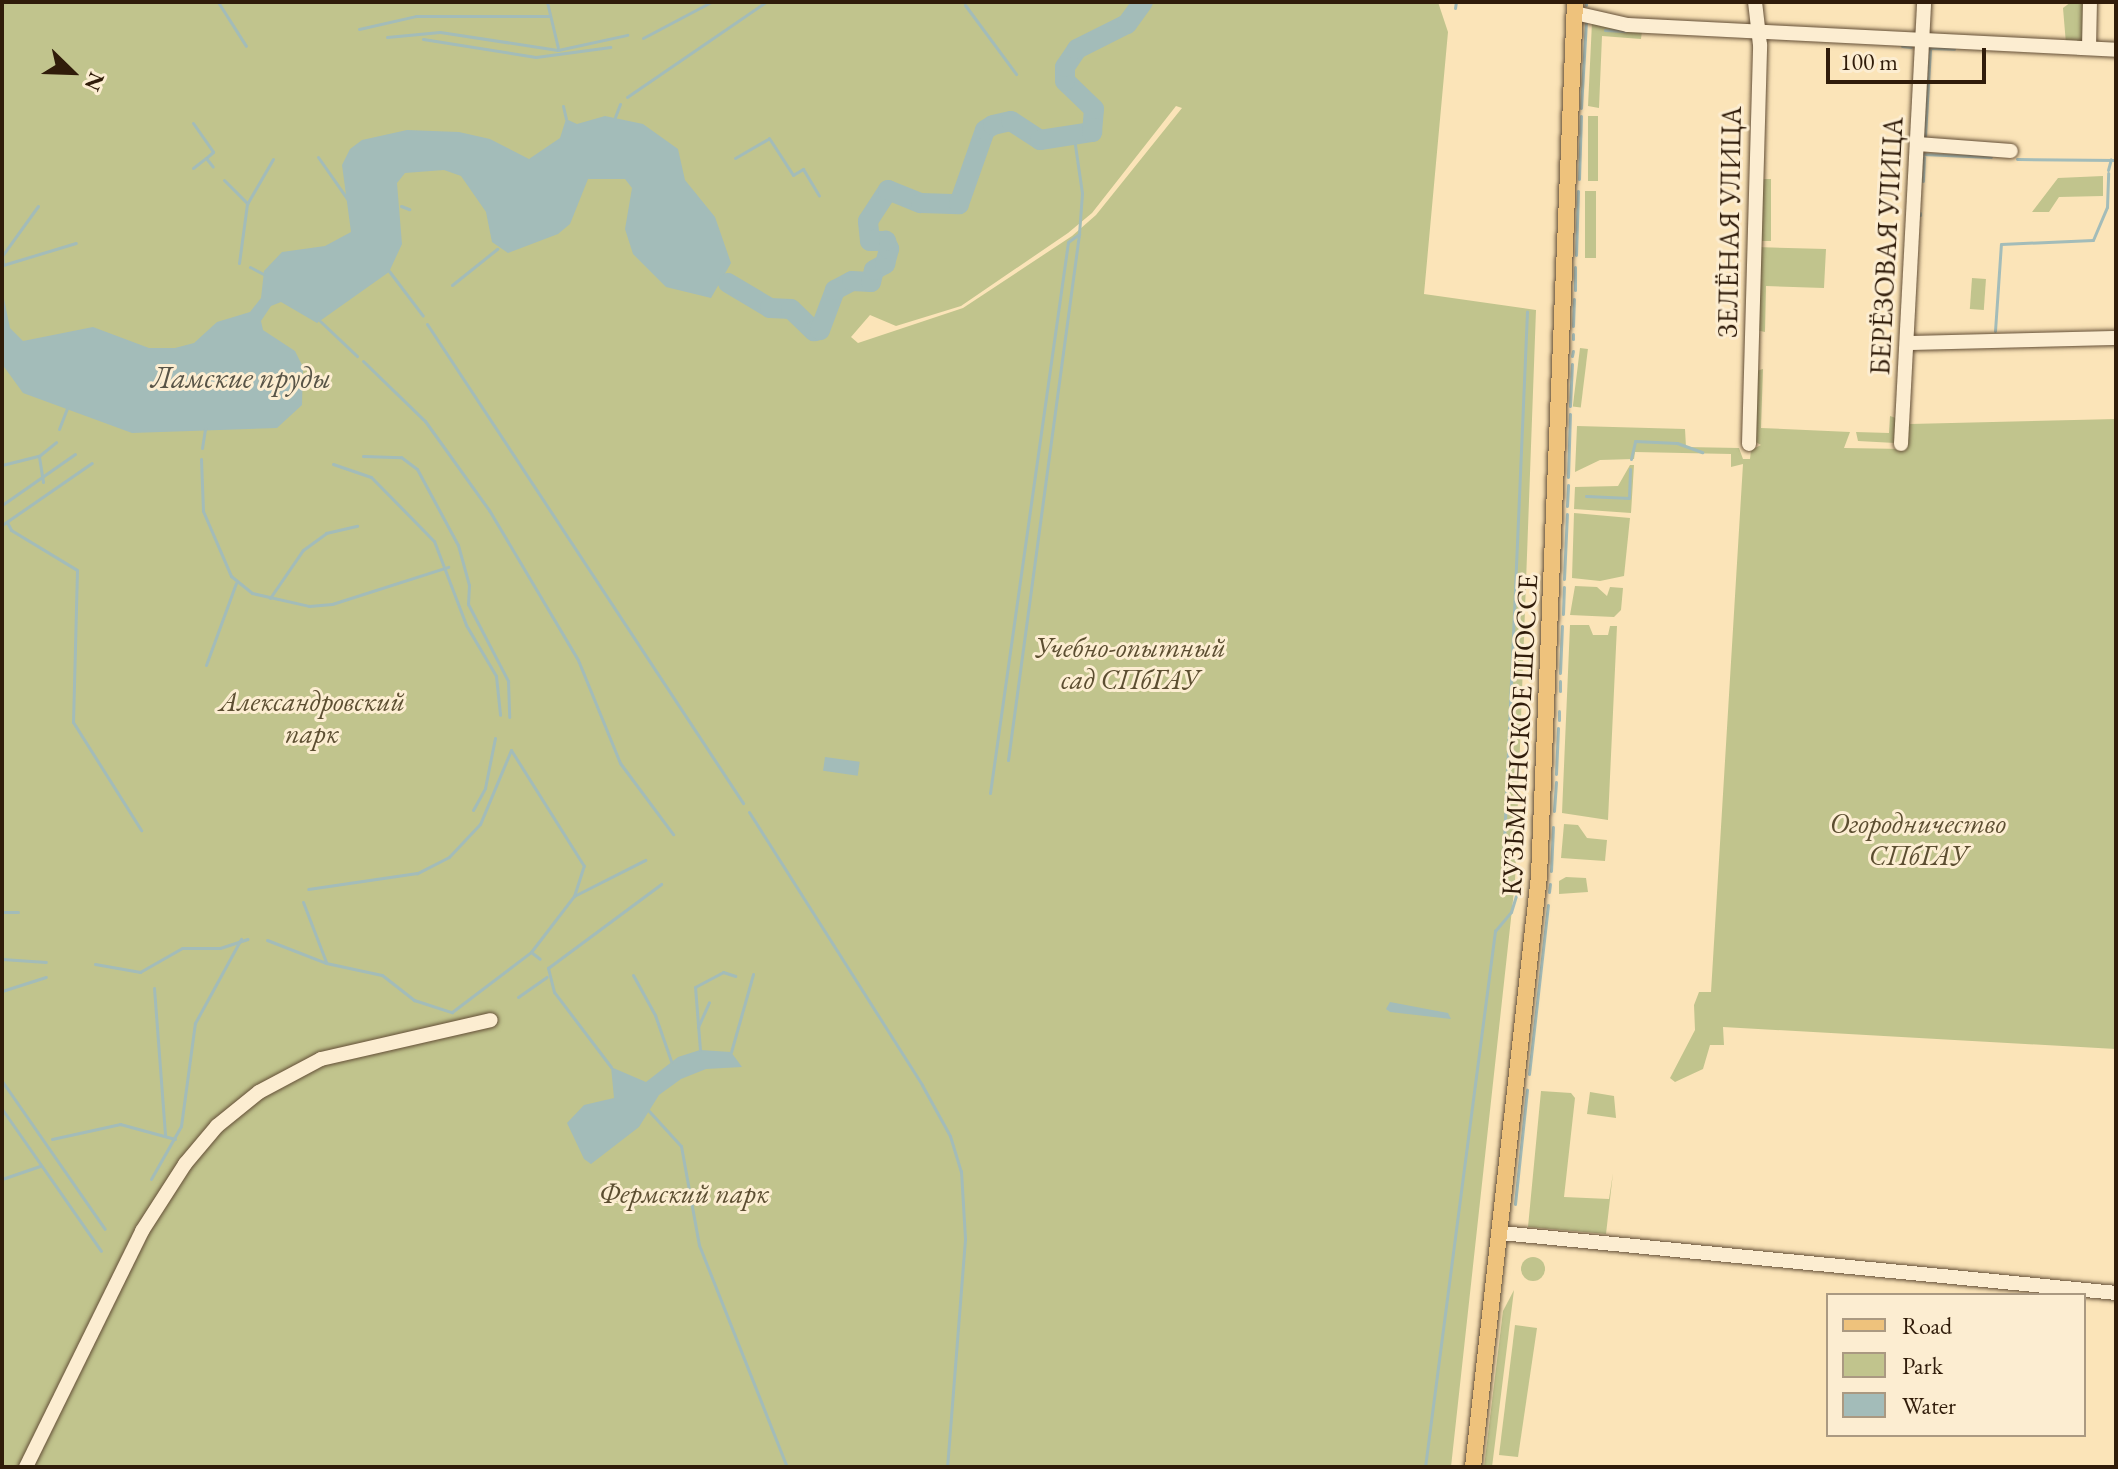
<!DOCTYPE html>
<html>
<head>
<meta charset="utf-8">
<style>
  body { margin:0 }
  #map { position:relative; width:2118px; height:1469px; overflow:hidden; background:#fbe4b8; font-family:"EB Garamond",serif }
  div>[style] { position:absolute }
  .green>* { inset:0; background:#c1c48d; transform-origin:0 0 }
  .round { border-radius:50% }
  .water>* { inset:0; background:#a3bcb9; transform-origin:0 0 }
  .stream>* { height:3px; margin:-1.5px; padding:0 1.5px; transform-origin:1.5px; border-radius:1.5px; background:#a3bcb9 }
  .river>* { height:20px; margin:-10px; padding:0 10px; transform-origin:10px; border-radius:10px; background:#a3bcb9 }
  .roads { filter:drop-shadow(0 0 2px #634e36) drop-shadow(0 0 2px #634e36) }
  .minor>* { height:14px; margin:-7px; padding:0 7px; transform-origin:7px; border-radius:7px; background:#fcedd1 }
  .major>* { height:16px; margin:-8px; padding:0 8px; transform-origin:8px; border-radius:8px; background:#eec27c }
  span { translate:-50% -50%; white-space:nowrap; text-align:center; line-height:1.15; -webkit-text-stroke:6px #fcedd1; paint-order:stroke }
  .street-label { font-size:28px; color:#301c0a }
  .park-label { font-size:28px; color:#5c4e31; font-style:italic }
  .water-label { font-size:30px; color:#585447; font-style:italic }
  .frame { position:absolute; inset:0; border:4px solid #301c0a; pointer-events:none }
  .legend { position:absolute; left:1826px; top:1293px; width:260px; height:144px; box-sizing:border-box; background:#fcedd1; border:2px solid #aa9981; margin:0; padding:10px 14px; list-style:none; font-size:24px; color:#301c0a }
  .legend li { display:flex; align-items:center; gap:16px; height:40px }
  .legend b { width:40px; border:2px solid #aa9981 }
  .north { position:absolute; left:32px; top:32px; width:80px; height:80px; -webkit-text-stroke:6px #fcedd1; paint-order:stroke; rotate:113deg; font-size:22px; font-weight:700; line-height:32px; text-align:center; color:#301c0a }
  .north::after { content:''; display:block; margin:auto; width:28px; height:36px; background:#301c0a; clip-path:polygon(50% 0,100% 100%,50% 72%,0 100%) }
  .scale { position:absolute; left:1826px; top:48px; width:160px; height:36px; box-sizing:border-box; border:4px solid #301c0a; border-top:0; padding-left:10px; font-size:24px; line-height:28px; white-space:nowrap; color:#301c0a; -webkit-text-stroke:6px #fcedd1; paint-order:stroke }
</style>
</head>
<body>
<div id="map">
  <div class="green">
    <div style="clip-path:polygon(evenodd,2px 2px,1438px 2px,1448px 32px,1424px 294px,1536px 310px,1515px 882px,1451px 1467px,30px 1467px,147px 1233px,178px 1181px,217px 1134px,294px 1066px,170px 1175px,143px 1217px,19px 1467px,2px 1467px,2px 2px,1176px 106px,1182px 108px,1096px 215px,1072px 236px,963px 308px,858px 343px,851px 337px,870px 315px,896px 326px,961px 306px,1068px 233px,1092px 213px,1176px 106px)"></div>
    <div style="clip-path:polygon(2071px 2px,2088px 2px,2082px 42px,2066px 44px,2063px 8px)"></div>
    <div style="clip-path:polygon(1592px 22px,1642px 31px,1641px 39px,1602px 36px,1599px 108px,1588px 106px)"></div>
    <div style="left:1588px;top:116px;width:10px;height:65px"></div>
    <div style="clip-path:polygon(2103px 176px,2103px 196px,2059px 197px,2049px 212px,2032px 212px,2058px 178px)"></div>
    <div style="left:1762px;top:179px;width:9px;height:62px"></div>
    <div style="left:1585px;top:191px;width:11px;height:67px"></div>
    <div style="clip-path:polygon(1756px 247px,1826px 249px,1824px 288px,1766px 286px,1765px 332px,1756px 330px)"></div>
    <div style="left:1972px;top:278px;width:14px;height:31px;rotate:4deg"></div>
    <div style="left:1580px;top:348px;width:8px;height:59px;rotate:7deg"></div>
    <div style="clip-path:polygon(1763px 369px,1761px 428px,1850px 432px,1844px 448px,1904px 449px,1907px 414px,1910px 424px,2116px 419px,2116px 1049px,1723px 1027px,1724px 1045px,1710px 1045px,1703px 1069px,1675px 1082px,1670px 1078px,1695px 1030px,1694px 1005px,1699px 992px,1711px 992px,1743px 464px,1731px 467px,1731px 454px,1635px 452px,1634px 459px,1600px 460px,1575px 472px,1577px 426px,1685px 429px,1686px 447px,1739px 448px,1743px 459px,1750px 459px,1751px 450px,1761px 445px,1754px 441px,1756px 371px)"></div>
    <div style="clip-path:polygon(1890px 416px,1896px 418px,1895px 443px,1858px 441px,1856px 432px,1889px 433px)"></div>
    <div style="clip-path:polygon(1630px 465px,1634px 465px,1631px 513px,1574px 509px,1575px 487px,1618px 486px)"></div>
    <div style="clip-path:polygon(1574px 513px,1630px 518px,1624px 576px,1600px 581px,1572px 578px)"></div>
    <div style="clip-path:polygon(1575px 586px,1597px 587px,1607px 596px,1610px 587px,1623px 588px,1621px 610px,1614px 617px,1570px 615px)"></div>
    <div style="clip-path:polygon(1570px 625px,1589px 625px,1593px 635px,1608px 635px,1610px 626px,1617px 626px,1608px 820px,1562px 813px)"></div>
    <div style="clip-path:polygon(1564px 824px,1578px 825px,1587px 838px,1607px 840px,1605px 861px,1561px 858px)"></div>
    <div style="clip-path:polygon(1566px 877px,1586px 878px,1588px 892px,1559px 894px,1559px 881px)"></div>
    <div style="clip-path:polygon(1541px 1091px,1571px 1093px,1575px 1098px,1564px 1197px,1609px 1199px,1613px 1173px,1606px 1234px,1528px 1227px)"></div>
    <div style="clip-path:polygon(1590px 1092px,1614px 1096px,1616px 1118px,1587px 1114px)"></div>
    <div class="round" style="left:1521px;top:1257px;width:24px;height:24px"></div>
    <div style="clip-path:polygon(1514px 1290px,1492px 1467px,1484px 1467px,1503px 1311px)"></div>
    <div style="clip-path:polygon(1515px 1325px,1537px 1328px,1518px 1457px,1499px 1455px)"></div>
  </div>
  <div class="water">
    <div style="clip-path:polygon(605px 116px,643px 124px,678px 149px,685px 180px,715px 217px,731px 263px,711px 298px,666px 287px,633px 254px,625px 229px,632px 188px,625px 179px,588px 179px,570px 224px,558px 234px,508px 253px,492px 242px,486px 212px,461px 176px,444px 170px,405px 173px,397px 183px,402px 244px,389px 272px,317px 323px,281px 302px,271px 306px,261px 321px,263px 330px,295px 351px,303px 367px,302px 405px,277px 428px,132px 433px,23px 393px,2px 364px,2px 289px,10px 328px,23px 341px,93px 327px,149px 348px,175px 348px,194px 343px,217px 322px,250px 312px,261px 298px,264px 271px,282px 252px,325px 246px,351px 232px,342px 165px,350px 149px,362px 140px,407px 130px,459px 132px,490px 139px,529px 159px,560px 138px,566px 119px,577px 124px)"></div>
    <div style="left:825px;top:757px;width:35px;height:14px;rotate:8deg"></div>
    <div style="clip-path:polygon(1390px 1002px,1448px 1013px,1451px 1019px,1390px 1012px,1386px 1009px)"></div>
    <div style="clip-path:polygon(700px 1050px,731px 1052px,742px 1067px,706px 1069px,681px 1079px,659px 1095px,639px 1127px,591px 1164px,584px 1159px,567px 1123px,584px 1105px,614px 1098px,611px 1067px,646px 1082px,678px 1057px)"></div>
  </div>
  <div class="stream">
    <div style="left:218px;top:2px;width:52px;rotate:57.5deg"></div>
    <div style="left:547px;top:2px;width:47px;rotate:76.6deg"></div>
    <div style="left:1586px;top:2px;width:3px;rotate:90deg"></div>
    <div style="left:965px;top:5px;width:86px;rotate:53.5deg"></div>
    <div style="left:1455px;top:8px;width:6px;rotate:-81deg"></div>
    <div style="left:359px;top:29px;width:58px;rotate:-12.8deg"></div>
    <div style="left:416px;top:16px;width:133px"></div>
    <div style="left:1605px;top:30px;width:20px;rotate:3deg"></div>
    <div style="left:387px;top:37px;width:53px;rotate:-5.4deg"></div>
    <div style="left:440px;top:32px;width:119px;rotate:8.7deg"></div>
    <div style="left:558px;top:50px;width:71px;rotate:-12.3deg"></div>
    <div style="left:643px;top:38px;width:77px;rotate:-27.9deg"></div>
    <div style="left:423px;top:39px;width:114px;rotate:9.1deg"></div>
    <div style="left:536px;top:57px;width:75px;rotate:-7.7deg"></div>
    <div style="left:1902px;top:46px;width:9px;rotate:6deg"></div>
    <div style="left:1929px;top:48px;width:25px;rotate:2deg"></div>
    <div style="left:627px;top:97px;width:168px;rotate:-34.4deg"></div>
    <div style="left:563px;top:106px;width:13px;rotate:77deg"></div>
    <div style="left:1581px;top:108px;width:88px;rotate:-86.7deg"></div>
    <div style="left:615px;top:117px;width:14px;rotate:-69deg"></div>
    <div style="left:193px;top:123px;width:35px;rotate:55deg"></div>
    <div style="left:213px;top:152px;width:9px;rotate:139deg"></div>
    <div style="left:206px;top:158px;width:11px;rotate:52deg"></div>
    <div style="left:1925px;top:136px;width:88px;rotate:-86.7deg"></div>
    <div style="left:1923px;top:154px;width:68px;rotate:2.5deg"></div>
    <div style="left:318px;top:157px;width:52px;rotate:55.1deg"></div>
    <div style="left:735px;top:158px;width:39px;rotate:-30deg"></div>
    <div style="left:769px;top:138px;width:44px;rotate:57deg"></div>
    <div style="left:793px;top:175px;width:12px;rotate:-31deg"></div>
    <div style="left:803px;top:169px;width:31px;rotate:59deg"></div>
    <div style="left:2017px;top:159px;width:99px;rotate:0.6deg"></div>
    <div style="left:193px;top:168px;width:16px;rotate:-38deg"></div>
    <div style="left:2108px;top:170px;width:11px;rotate:-75deg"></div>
    <div style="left:1579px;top:179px;width:63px;rotate:-88.2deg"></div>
    <div style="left:224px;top:180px;width:33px;rotate:45deg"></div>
    <div style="left:1923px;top:181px;width:24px;rotate:-88deg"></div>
    <div style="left:38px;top:206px;width:62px;rotate:125.8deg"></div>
    <div style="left:2px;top:256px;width:9px;rotate:84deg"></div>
    <div style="left:3px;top:265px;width:76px;rotate:-16.8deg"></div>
    <div style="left:401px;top:206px;width:9px;rotate:21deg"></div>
    <div style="left:1920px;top:215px;width:2px;rotate:-90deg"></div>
    <div style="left:1576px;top:255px;width:64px;rotate:-88.2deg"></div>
    <div style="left:239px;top:263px;width:60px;rotate:-82.3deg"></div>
    <div style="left:247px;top:204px;width:52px;rotate:-60deg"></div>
    <div style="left:250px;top:267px;width:15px;rotate:28deg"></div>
    <div style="left:389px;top:271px;width:56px;rotate:52.9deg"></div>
    <div style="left:452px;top:285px;width:58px;rotate:-38.7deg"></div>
    <div style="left:1575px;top:290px;width:23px;rotate:-90deg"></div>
    <div style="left:320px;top:321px;width:51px;rotate:43.4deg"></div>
    <div style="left:427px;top:324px;width:574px;rotate:56.59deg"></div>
    <div style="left:1573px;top:326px;width:27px;rotate:-88deg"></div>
    <div style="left:1995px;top:331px;width:87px;rotate:-86.1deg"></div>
    <div style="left:2001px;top:244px;width:92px;rotate:-2.5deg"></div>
    <div style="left:2093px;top:240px;width:36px;rotate:-67deg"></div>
    <div style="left:2107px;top:207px;width:34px;rotate:-88deg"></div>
    <div style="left:1573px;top:334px;width:5px;rotate:90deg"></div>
    <div style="left:1572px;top:356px;width:5px;rotate:-79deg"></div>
    <div style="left:363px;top:361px;width:86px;rotate:44.1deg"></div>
    <div style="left:425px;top:421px;width:110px;rotate:54.3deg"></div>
    <div style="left:489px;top:510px;width:174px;rotate:59.3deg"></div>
    <div style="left:578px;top:660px;width:111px;rotate:67.8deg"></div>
    <div style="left:620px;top:763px;width:89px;rotate:53.3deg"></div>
    <div style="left:1570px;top:406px;width:42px;rotate:-87.3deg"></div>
    <div style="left:59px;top:429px;width:22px;rotate:-69deg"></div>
    <div style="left:202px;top:448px;width:20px;rotate:-81deg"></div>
    <div style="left:363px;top:456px;width:38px;rotate:2deg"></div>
    <div style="left:401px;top:457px;width:20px;rotate:37deg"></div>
    <div style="left:417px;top:469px;width:86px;rotate:61.7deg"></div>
    <div style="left:458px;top:545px;width:41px;rotate:74.6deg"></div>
    <div style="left:469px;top:585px;width:19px;rotate:93deg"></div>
    <div style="left:468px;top:604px;width:87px;rotate:62.5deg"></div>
    <div style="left:508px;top:681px;width:36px;rotate:88deg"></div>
    <div style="left:201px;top:459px;width:52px;rotate:87.8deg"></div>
    <div style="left:203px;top:511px;width:71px;rotate:66.7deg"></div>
    <div style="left:231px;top:576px;width:27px;rotate:39deg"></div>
    <div style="left:252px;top:593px;width:58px;rotate:12.8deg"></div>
    <div style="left:309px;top:606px;width:23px;rotate:-5deg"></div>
    <div style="left:332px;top:604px;width:122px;rotate:-17.7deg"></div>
    <div style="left:1631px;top:459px;width:18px;rotate:-77deg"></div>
    <div style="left:1635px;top:441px;width:42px;rotate:2.7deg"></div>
    <div style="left:1677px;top:443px;width:27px;rotate:20deg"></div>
    <div style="left:333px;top:464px;width:40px;rotate:18.9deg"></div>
    <div style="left:371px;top:477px;width:90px;rotate:45.5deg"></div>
    <div style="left:434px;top:541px;width:90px;rotate:69.1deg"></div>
    <div style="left:466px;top:625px;width:59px;rotate:59.5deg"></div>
    <div style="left:496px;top:676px;width:39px;rotate:84deg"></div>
    <div style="left:2px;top:465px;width:38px;rotate:-14deg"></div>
    <div style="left:1568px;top:477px;width:63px;rotate:-88.2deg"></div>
    <div style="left:43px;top:482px;width:26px;rotate:-99deg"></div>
    <div style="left:39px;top:456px;width:22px;rotate:-39deg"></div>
    <div style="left:1586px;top:496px;width:43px;rotate:2.7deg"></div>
    <div style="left:1629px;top:498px;width:29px;rotate:-88deg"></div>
    <div style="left:2px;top:505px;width:89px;rotate:-34.9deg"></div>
    <div style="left:1567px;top:506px;width:21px;rotate:-87deg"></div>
    <div style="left:7px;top:522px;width:9px;rotate:63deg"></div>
    <div style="left:11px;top:530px;width:77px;rotate:31.2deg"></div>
    <div style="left:77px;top:570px;width:152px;rotate:91.5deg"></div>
    <div style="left:73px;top:722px;width:128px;rotate:57.8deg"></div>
    <div style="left:2px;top:525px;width:109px;rotate:-34.6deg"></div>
    <div style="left:1564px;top:579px;width:65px;rotate:-87.4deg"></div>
    <div style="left:270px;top:598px;width:58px;rotate:-55.5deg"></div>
    <div style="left:303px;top:550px;width:29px;rotate:-36deg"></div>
    <div style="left:326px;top:533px;width:32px;rotate:-13deg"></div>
    <div style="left:1563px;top:614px;width:27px;rotate:-88deg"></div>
    <div style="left:206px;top:665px;width:87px;rotate:-69.9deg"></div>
    <div style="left:1560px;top:673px;width:47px;rotate:-87.6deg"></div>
    <div style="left:1560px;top:691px;width:10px;rotate:-90deg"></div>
    <div style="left:1559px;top:720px;width:9px;rotate:-90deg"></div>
    <div style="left:1008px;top:760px;width:531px;rotate:-82.31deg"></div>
    <div style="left:1079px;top:234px;width:41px;rotate:-85.8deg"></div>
    <div style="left:1082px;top:193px;width:56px;rotate:-98.3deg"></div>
    <div style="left:1556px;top:774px;width:46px;rotate:-87.5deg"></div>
    <div style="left:990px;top:793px;width:556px;rotate:-81.94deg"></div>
    <div style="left:1068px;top:242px;width:14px;rotate:-36deg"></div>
    <div style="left:473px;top:810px;width:25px;rotate:-61deg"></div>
    <div style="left:485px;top:788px;width:51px;rotate:-78.7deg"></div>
    <div style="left:1554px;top:811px;width:29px;rotate:-86deg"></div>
    <div style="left:749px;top:812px;width:323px;rotate:57.6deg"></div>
    <div style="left:922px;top:1085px;width:58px;rotate:61.2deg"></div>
    <div style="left:950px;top:1136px;width:37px;rotate:73deg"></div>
    <div style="left:961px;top:1171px;width:68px;rotate:86.6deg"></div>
    <div style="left:965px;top:1239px;width:229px;rotate:94.5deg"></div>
    <div style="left:1503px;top:866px;width:555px;rotate:-87.52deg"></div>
    <div style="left:1551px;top:871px;width:44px;rotate:-87.4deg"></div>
    <div style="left:1549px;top:892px;width:8px;rotate:-83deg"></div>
    <div style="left:574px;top:896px;width:80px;rotate:-26.9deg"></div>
    <div style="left:303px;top:902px;width:64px;rotate:69deg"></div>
    <div style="left:2px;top:912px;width:16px"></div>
    <div style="left:267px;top:940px;width:63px;rotate:21.3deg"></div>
    <div style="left:326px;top:963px;width:57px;rotate:12.1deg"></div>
    <div style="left:382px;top:975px;width:41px;rotate:38deg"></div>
    <div style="left:414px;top:1000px;width:40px;rotate:18deg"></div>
    <div style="left:452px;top:1012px;width:99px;rotate:-37.2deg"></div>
    <div style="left:531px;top:952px;width:71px;rotate:-52.5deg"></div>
    <div style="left:574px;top:896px;width:32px;rotate:-72deg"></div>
    <div style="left:584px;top:866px;width:137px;rotate:-122.2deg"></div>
    <div style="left:511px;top:750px;width:80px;rotate:112.7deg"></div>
    <div style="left:480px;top:824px;width:45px;rotate:133.2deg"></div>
    <div style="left:449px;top:857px;width:36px;rotate:153deg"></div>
    <div style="left:417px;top:873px;width:110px;rotate:171.6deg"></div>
    <div style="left:531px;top:952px;width:11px;rotate:38deg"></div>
    <div style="left:2px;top:959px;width:44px;rotate:3.9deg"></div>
    <div style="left:95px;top:964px;width:46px;rotate:10.1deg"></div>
    <div style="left:140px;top:972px;width:48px;rotate:-29.7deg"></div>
    <div style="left:182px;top:948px;width:38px"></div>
    <div style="left:220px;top:948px;width:29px;rotate:-18deg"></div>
    <div style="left:633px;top:975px;width:46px;rotate:61.2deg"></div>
    <div style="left:655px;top:1015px;width:49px;rotate:70.8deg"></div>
    <div style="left:154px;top:988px;width:148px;rotate:85.7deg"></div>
    <div style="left:2px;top:991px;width:46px;rotate:-17.7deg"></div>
    <div style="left:518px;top:997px;width:35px;rotate:-35deg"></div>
    <div style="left:698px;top:1027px;width:27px;rotate:-66deg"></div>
    <div style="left:700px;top:1050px;width:63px;rotate:-94.5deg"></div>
    <div style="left:695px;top:987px;width:32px;rotate:-28deg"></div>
    <div style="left:723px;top:972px;width:13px;rotate:18deg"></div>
    <div style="left:731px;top:1052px;width:81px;rotate:-74.2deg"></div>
    <div style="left:611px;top:1067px;width:94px;rotate:-127.2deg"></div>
    <div style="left:554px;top:992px;width:25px;rotate:-104deg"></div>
    <div style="left:548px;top:968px;width:141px;rotate:-36.6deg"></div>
    <div style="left:1529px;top:1074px;width:170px;rotate:-83.6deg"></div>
    <div style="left:2px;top:1081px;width:180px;rotate:55.2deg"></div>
    <div style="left:2px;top:1109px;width:173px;rotate:55.1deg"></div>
    <div style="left:649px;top:1111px;width:47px;rotate:47.6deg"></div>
    <div style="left:681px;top:1146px;width:101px;rotate:79.7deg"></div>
    <div style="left:699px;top:1245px;width:239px;rotate:68.4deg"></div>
    <div style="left:52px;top:1139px;width:70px;rotate:-12.4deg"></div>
    <div style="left:120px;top:1124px;width:57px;rotate:15.3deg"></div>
    <div style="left:2px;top:1179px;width:40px;rotate:-18.9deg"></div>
    <div style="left:151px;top:1179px;width:61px;rotate:-60.5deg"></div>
    <div style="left:181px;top:1126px;width:104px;rotate:-82.3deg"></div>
    <div style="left:195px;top:1023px;width:96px;rotate:-61.3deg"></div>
    <div style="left:1515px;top:1204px;width:115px;rotate:-84deg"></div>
    <div style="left:1425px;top:1467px;width:541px;rotate:-82.56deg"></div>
    <div style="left:1495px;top:931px;width:25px;rotate:-50deg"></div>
    <div style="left:1511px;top:912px;width:17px;rotate:-73deg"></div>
  </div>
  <div class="river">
    <div style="left:728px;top:283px;width:49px;rotate:30.8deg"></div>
    <div style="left:770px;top:308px;width:21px;rotate:3deg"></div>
    <div style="left:791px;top:309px;width:32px;rotate:44deg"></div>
    <div style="left:814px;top:331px;width:6px;rotate:-9deg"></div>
    <div style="left:820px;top:330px;width:43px;rotate:-69.4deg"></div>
    <div style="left:835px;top:290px;width:19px;rotate:-28deg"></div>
    <div style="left:852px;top:281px;width:19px;rotate:3deg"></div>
    <div style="left:871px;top:282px;width:12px;rotate:-76deg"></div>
    <div style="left:874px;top:270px;width:13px;rotate:-29deg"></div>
    <div style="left:885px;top:264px;width:16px;rotate:-75deg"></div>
    <div style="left:889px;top:249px;width:9px;rotate:-111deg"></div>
    <div style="left:886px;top:241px;width:16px;rotate:180deg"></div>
    <div style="left:870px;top:241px;width:20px;rotate:-96deg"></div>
    <div style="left:868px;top:221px;width:37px;rotate:-57deg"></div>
    <div style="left:888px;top:190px;width:35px;rotate:22deg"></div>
    <div style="left:921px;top:203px;width:38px;rotate:2deg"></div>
    <div style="left:959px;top:204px;width:78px;rotate:-70.6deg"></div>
    <div style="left:985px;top:130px;width:9px;rotate:-32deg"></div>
    <div style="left:993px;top:125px;width:18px;rotate:-13deg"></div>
    <div style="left:1011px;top:121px;width:35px;rotate:33deg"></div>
    <div style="left:1040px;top:140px;width:53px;rotate:-8.7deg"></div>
    <div style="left:1092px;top:132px;width:23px;rotate:-85deg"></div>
    <div style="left:1094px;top:109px;width:40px;rotate:-136deg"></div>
    <div style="left:1065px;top:81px;width:14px;rotate:-90deg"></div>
    <div style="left:1065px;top:67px;width:22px;rotate:-56deg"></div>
    <div style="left:1077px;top:49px;width:56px;rotate:-26.6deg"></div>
    <div style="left:1127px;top:24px;width:27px;rotate:-54deg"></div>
  </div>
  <div class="roads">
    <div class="minor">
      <div style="left:1575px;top:13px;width:54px;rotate:12.8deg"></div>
      <div style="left:1628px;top:25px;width:489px;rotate:2.9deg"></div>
      <div style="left:2089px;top:48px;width:46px;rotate:-88.8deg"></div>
      <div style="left:1918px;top:144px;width:93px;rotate:4.3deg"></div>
      <div style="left:1908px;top:343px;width:208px;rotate:-1.4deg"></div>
      <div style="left:1749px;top:444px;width:399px;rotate:-88.4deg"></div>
      <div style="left:1760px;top:45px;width:43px;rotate:-96.6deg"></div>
      <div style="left:1901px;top:444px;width:443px;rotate:-87deg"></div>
      <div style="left:1501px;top:1233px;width:618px;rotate:5.57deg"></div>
      <div style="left:26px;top:1467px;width:263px;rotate:-63.8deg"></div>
      <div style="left:142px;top:1231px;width:80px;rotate:-57.3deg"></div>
      <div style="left:185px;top:1164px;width:50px;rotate:-49.9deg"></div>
      <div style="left:217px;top:1126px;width:54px;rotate:-39deg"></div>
      <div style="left:259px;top:1092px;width:70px;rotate:-28deg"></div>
      <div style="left:321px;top:1059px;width:174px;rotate:-12.9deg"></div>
    </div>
    <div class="major">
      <div style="left:1473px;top:1467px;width:595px;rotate:-83.63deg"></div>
      <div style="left:1539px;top:876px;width:875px;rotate:-87.64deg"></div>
    </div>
  </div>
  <div class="street-label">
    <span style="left:1729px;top:222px;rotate:-89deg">ЗЕЛЁНАЯ УЛИЦА</span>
    <span style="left:1886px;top:246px;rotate:-87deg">БЕРЁЗОВАЯ УЛИЦА</span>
    <span style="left:1519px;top:735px;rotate:-87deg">КУЗЬМИНСКОЕ ШОССЕ</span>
  </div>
  <div class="park-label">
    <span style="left:1130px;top:663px">Учебно-опытный<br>сад СПбГАУ</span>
    <span style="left:312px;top:717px">Александровский<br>парк</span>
    <span style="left:1918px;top:839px">Огородничество<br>СПбГАУ</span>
    <span style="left:684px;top:1193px">Фермский парк</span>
  </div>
  <div class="water-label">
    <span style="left:241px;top:378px">Ламские пруды</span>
  </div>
  <div class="frame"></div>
  <ul class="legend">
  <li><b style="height:10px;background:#eec27c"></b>Road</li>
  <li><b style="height:22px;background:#c1c48d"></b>Park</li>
  <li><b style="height:22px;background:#a3bcb9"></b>Water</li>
  </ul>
  <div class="north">N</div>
  <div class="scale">100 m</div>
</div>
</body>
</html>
